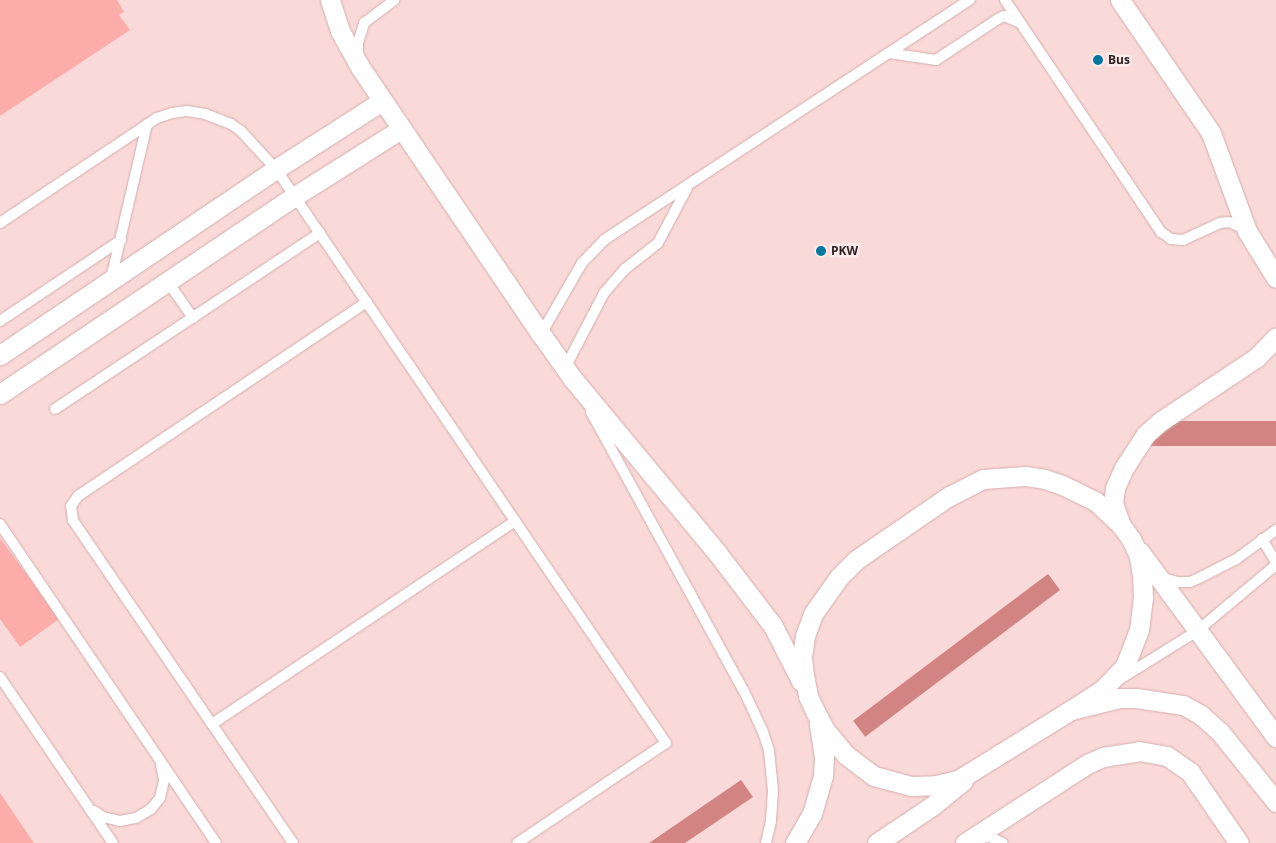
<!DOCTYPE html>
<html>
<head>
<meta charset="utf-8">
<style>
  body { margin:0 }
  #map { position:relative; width:1276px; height:843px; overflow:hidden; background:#fadad8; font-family:"Open Sans",sans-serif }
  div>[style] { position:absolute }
  .water>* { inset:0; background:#d18482; transform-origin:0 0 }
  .building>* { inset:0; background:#fcaca9 }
  .roads { filter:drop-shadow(0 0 1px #d4adab) drop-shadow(0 0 1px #d4adab) }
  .service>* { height:10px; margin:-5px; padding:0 5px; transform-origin:5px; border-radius:5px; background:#fff }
  .minor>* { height:19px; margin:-9.5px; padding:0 9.5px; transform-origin:9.5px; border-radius:9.5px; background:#fff }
  .dots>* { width:14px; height:14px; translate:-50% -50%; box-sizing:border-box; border:2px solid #fcebea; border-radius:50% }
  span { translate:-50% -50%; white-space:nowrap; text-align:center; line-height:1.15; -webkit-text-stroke:5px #fcebea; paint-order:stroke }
  .poi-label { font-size:12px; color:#2d1e1e; font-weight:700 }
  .left { translate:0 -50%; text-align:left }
</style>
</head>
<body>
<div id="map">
  <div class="water">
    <div style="left:1276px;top:421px;width:25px;height:127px;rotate:90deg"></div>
    <div style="left:1048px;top:574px;width:20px;height:244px;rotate:53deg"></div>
    <div style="clip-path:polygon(741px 780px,753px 797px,685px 843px,649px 843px)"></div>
  </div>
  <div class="building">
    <div style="clip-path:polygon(0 0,117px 0,124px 12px,119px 15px,130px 30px,0 116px)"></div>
    <div style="clip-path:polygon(0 538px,59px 619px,20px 647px,0 619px)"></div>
    <div style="clip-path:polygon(0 793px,34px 843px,0 843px)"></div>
  </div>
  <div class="roads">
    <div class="service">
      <div style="left:1005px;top:0;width:280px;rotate:56.1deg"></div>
      <div style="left:1161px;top:232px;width:12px;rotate:35deg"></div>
      <div style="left:1171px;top:239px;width:12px;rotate:5deg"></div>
      <div style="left:1183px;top:240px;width:41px;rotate:-24.7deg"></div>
      <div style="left:1220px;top:223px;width:9px;rotate:-6deg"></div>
      <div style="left:1229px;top:222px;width:17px;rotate:24deg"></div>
      <div style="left:889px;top:53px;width:48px;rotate:8.5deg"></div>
      <div style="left:936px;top:60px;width:74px;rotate:-33.5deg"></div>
      <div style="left:998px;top:19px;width:7px;rotate:-27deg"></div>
      <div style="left:1004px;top:16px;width:15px;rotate:23deg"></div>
      <div style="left:358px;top:56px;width:13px;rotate:-90deg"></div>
      <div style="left:358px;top:43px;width:21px;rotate:-73deg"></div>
      <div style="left:364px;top:23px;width:38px;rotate:-37deg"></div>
      <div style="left:0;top:223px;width:189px;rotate:-33.8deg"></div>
      <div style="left:157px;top:118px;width:16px;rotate:-18deg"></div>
      <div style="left:172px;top:113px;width:15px;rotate:-8deg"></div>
      <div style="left:187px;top:111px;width:18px;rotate:9deg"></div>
      <div style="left:205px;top:114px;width:28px;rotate:21deg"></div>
      <div style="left:231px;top:124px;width:12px;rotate:35deg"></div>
      <div style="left:241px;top:131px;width:52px;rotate:47.4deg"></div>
      <div style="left:276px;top:169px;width:694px;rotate:55.81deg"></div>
      <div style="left:666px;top:743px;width:179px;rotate:146.1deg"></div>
      <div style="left:111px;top:279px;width:159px;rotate:-76.9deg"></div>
      <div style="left:168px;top:282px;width:44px;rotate:55.2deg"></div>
      <div style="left:0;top:321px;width:146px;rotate:-33.8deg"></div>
      <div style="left:541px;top:334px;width:82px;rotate:-60deg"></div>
      <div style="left:582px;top:263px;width:32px;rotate:-46deg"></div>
      <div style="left:604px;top:240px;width:438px;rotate:-33.3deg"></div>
      <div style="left:565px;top:368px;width:85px;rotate:-62.5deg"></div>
      <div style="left:604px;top:293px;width:32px;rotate:-49deg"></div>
      <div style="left:625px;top:269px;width:42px;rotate:-38.2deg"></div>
      <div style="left:658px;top:243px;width:62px;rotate:-62.2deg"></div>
      <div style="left:55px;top:409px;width:318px;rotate:-33.6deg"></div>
      <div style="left:591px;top:412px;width:318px;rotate:61.3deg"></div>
      <div style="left:744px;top:691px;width:45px;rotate:65.1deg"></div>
      <div style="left:763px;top:732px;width:19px;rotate:72deg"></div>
      <div style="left:769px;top:750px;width:41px;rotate:84.4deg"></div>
      <div style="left:773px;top:791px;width:30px;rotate:94deg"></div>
      <div style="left:771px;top:821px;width:23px;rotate:103deg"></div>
      <div style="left:0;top:524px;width:385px;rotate:55.9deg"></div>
      <div style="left:1262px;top:539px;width:27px;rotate:59deg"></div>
      <div style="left:1160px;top:577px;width:19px;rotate:16deg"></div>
      <div style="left:1178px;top:582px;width:12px"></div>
      <div style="left:1190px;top:582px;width:12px;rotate:-24deg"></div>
      <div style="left:1201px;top:577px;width:38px;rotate:-27deg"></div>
      <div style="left:1235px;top:560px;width:51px;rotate:-36.2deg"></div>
      <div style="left:0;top:677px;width:201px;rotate:55.8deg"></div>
      <div style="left:1120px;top:679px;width:91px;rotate:-31.9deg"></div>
      <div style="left:1197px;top:631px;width:103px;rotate:-39.9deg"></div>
      <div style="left:212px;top:724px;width:365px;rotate:-33.8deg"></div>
      <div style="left:94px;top:811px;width:11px;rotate:34deg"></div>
      <div style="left:103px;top:817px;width:17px;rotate:13deg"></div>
      <div style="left:120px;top:821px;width:16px;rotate:-11deg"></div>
      <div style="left:136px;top:818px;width:17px;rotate:-31deg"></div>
      <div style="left:151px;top:809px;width:14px;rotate:-51deg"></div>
      <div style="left:160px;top:798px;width:18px;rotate:-77deg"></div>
      <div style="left:164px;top:780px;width:15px;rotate:-101deg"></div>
      <div style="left:979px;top:838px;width:11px;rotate:-5deg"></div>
      <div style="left:990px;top:837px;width:14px;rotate:25deg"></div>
      <div style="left:293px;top:843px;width:391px;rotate:-124.3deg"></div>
      <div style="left:73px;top:520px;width:14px;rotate:-98deg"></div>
      <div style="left:71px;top:506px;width:12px;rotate:-55deg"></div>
      <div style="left:78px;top:496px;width:348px;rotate:-33.9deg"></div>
    </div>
    <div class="minor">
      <div style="left:330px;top:0;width:33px;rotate:72deg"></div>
      <div style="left:340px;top:31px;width:41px;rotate:60.9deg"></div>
      <div style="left:360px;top:67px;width:323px;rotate:55.9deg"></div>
      <div style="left:541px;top:334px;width:54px;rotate:54.8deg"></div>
      <div style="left:572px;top:378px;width:224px;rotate:50.3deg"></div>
      <div style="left:715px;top:550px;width:96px;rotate:52.7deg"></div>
      <div style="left:773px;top:626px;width:62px;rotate:63deg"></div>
      <div style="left:1120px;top:0;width:161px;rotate:55.6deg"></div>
      <div style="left:1211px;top:133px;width:104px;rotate:69.8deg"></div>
      <div style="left:1247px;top:231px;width:55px;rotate:58.3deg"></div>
      <div style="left:0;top:355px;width:333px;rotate:-34deg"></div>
      <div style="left:276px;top:169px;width:126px;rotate:-32.7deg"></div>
      <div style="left:0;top:394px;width:355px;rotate:-33.9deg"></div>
      <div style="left:295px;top:196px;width:125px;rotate:-32.3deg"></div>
      <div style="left:1120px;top:523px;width:21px;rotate:-109deg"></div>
      <div style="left:1113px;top:503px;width:15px;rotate:-82deg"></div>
      <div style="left:1115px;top:488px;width:22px;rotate:-66deg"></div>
      <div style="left:1124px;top:468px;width:40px;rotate:-57.1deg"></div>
      <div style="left:1146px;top:434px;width:20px;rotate:-41deg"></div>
      <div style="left:1161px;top:421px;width:114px;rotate:-33.6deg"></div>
      <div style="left:1256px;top:358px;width:29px;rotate:-46deg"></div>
      <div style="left:1140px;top:552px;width:230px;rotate:53.7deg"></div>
      <div style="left:1071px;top:710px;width:37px;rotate:-33deg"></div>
      <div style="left:1102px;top:690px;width:33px;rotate:-46deg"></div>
      <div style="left:1125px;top:666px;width:39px;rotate:-69deg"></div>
      <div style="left:1139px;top:630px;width:33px;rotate:-83deg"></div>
      <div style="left:1143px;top:597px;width:21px;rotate:-93deg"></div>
      <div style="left:1142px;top:576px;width:20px;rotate:-99deg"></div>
      <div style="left:1139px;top:556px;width:19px;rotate:-115deg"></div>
      <div style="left:1131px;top:539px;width:17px;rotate:-126deg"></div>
      <div style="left:1121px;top:525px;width:35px;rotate:-137deg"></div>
      <div style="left:1095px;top:501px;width:37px;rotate:-154deg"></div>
      <div style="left:1062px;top:485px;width:18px;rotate:-161deg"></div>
      <div style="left:1045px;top:479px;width:20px;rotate:-171deg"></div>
      <div style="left:1025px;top:476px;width:42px;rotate:175.9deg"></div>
      <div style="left:983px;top:479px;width:38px;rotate:153deg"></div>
      <div style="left:949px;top:496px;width:113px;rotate:145.5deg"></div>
      <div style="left:856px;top:560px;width:24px;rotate:135deg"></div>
      <div style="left:839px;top:577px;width:45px;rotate:125.1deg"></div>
      <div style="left:813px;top:614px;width:23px;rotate:110deg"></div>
      <div style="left:805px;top:636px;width:21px;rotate:98deg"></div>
      <div style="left:802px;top:657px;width:18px;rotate:84deg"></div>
      <div style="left:804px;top:675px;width:21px;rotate:79deg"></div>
      <div style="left:808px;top:696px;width:19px;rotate:65deg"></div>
      <div style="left:816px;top:713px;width:19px;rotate:62deg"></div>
      <div style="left:825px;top:730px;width:33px;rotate:50deg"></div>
      <div style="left:846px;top:755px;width:35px;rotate:37deg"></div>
      <div style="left:874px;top:776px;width:39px;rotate:15deg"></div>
      <div style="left:912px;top:786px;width:24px;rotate:-2deg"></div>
      <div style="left:936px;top:785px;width:23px;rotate:-13deg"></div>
      <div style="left:958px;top:780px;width:133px;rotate:-31.8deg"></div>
      <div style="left:1071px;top:710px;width:50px;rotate:-13.8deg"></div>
      <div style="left:1120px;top:698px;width:16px"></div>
      <div style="left:1136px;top:698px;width:48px;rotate:8.5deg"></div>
      <div style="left:1183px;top:705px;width:21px;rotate:29deg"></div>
      <div style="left:1201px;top:715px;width:25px;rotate:42deg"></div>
      <div style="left:1220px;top:732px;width:90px;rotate:51.3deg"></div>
      <div style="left:795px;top:843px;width:34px;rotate:-60deg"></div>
      <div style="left:812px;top:814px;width:40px;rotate:-74deg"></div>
      <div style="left:823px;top:776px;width:19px;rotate:-87deg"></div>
      <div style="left:824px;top:757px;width:33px;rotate:-99deg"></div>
      <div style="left:877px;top:843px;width:66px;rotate:-33.9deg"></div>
      <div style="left:932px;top:806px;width:40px;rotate:-39deg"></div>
      <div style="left:965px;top:843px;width:145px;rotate:-32.9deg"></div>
      <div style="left:1087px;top:764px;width:17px;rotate:-24deg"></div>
      <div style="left:1103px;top:757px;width:36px;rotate:-9deg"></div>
      <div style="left:1139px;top:751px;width:28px;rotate:10deg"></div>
      <div style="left:1167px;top:756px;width:28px;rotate:35deg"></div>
      <div style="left:1190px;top:772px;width:86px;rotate:55.4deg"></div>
    </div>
  </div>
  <div class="dots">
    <div style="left:1098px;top:60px;background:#0477a1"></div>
    <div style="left:821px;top:251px;background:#0477a1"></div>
  </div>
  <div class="poi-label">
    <span class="left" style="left:1108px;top:60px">Bus</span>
    <span class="left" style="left:831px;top:251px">PKW</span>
  </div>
</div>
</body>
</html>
